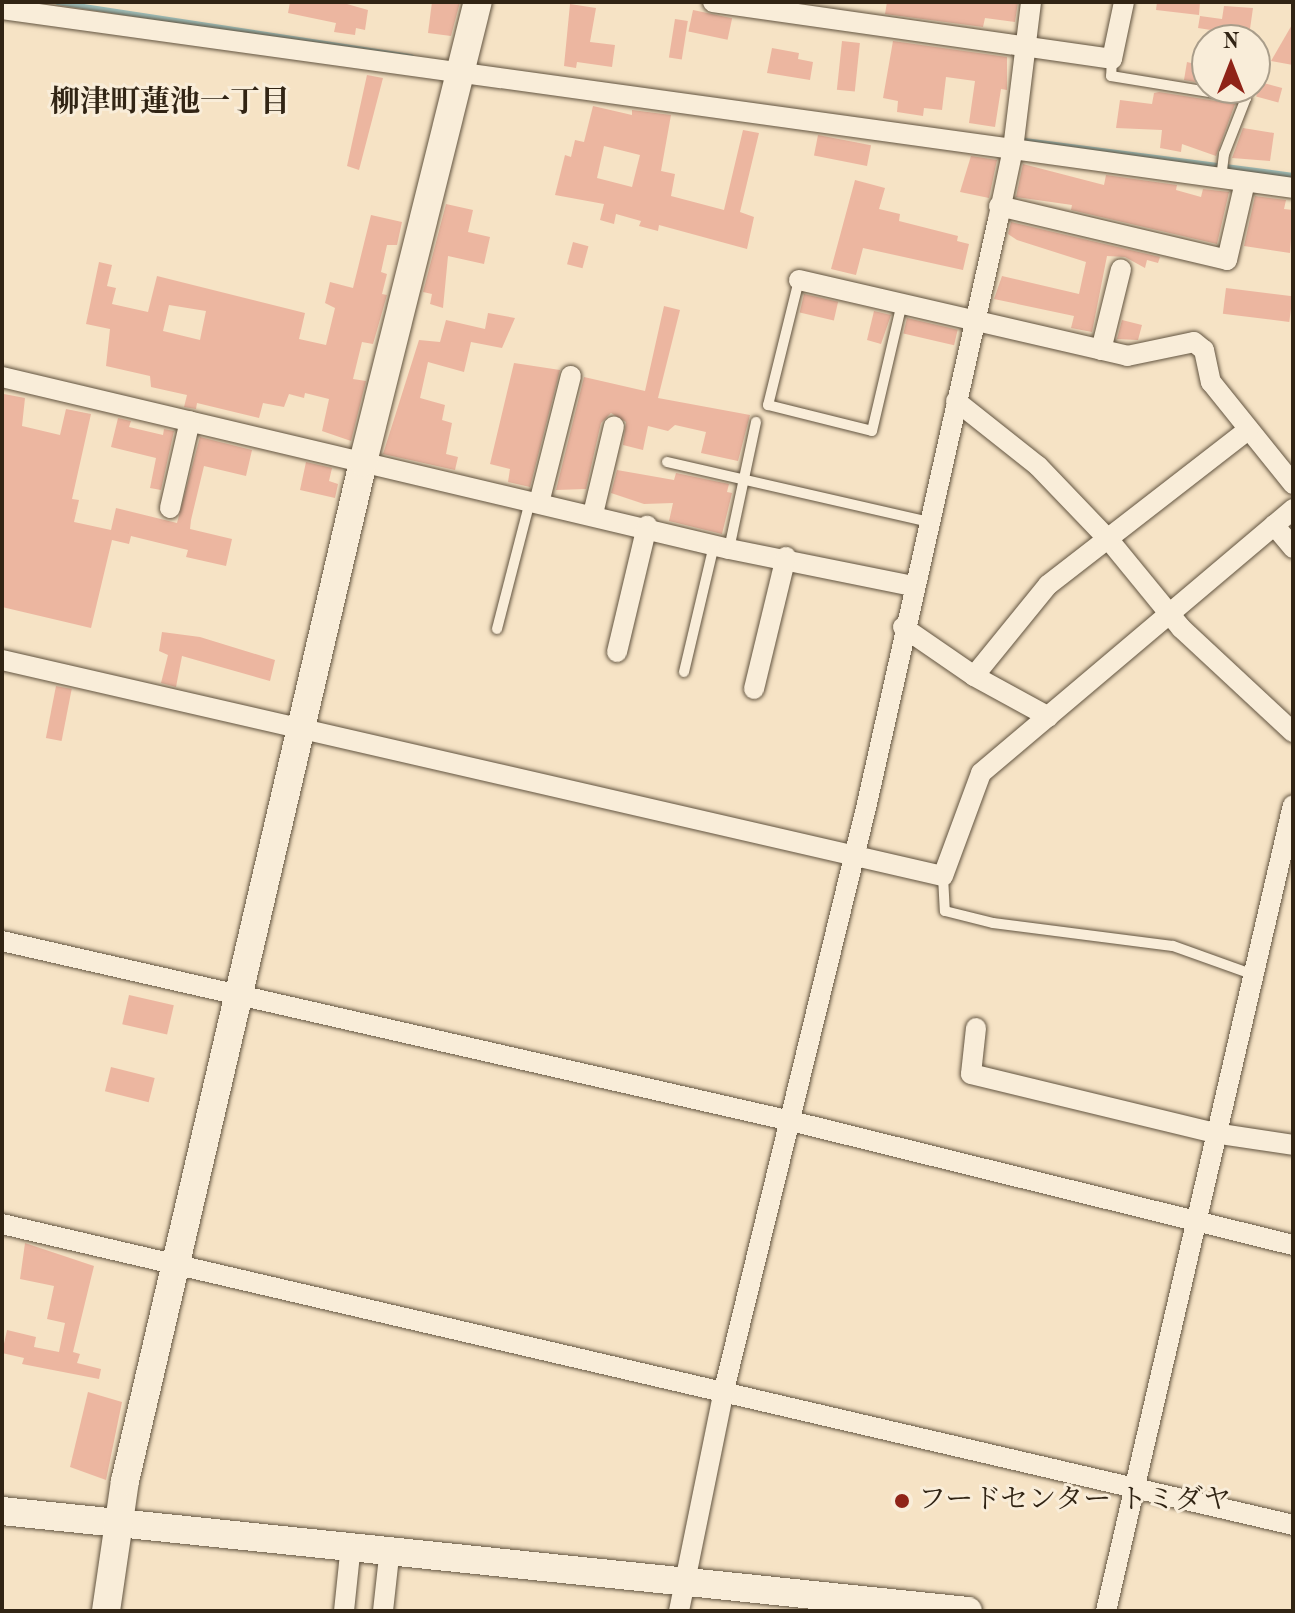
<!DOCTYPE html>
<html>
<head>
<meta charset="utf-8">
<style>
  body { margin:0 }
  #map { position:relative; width:1295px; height:1613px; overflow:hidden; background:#f6e3c5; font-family:"Old Standard TT","Noto Serif JP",serif }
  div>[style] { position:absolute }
  .stream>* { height:5px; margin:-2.5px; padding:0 2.5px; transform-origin:2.5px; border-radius:2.5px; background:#9dbdb8 }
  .building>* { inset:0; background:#ecb6a0; transform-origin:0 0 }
  .roads { filter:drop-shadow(0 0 2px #625440) drop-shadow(0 0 2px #625440) }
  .lane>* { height:10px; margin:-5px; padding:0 5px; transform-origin:5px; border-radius:5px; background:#f9edd9 }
  .street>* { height:20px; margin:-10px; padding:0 10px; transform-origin:10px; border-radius:10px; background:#f9edd9 }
  .secondary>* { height:28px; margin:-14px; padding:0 14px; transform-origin:14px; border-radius:14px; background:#f9edd9 }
  .dots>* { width:22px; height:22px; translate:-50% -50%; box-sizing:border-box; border:4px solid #f9edd9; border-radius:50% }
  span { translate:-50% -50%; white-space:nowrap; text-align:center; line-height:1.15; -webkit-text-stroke:6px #f9edd9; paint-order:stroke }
  .poi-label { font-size:28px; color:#312414 }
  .left { translate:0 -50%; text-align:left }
  .neighbourhood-label { font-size:30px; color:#312414; font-weight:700 }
  .frame { position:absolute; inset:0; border:4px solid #312414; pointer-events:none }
  .north { position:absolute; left:1191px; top:24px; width:80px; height:80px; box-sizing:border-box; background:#f9edd9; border:2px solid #a99d8a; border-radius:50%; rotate:0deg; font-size:22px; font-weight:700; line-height:32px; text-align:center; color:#312414 }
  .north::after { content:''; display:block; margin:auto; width:28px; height:36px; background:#8f2418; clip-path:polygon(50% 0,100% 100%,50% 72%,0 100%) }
</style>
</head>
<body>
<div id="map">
  <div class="stream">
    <div style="left:57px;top:2px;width:358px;rotate:8.7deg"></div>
    <div style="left:1024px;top:140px;width:271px;rotate:7.4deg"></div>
  </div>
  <div class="building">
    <div style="clip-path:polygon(290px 2px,340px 2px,368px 10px,365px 30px,356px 28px,355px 35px,334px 32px,336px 23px,288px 13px)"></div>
    <div style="clip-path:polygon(432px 2px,460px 2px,451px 36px,428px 33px)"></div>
    <div style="clip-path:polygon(887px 2px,1018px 2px,1015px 22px,985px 18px,983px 27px,885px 14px)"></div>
    <div style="clip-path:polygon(1157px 2px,1200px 2px,1199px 15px,1156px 10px)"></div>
    <div style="clip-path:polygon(570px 4px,596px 8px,590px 42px,615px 45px,612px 67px,577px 62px,576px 68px,564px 66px)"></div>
    <div style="clip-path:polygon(1224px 6px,1253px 8px,1249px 36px,1198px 28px,1200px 16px,1222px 19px)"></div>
    <div style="left:693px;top:10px;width:40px;height:22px;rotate:12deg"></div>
    <div style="left:675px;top:19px;width:13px;height:39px;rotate:9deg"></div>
    <div style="clip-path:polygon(1293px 23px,1293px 65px,1271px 61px)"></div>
    <div style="left:842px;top:41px;width:18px;height:49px;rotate:6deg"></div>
    <div style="clip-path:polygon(893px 41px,1007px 57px,1007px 90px,1001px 89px,995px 127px,969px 123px,975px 81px,946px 77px,942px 110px,924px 108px,923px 116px,897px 112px,898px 101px,883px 98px)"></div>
    <div style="clip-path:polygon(772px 48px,799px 53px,798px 59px,813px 62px,810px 80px,767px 73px)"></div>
    <div style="clip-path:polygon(1187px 62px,1207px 67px,1207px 84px,1184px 80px)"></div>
    <div style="clip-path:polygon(367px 75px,383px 78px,359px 170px,347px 166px)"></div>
    <div style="left:1260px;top:82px;width:23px;height:15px;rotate:15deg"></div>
    <div style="clip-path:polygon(1159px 92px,1235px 104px,1216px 156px,1182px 144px,1181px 152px,1160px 148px,1162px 130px,1116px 128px,1120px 100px,1152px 104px,1154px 93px)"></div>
    <div style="clip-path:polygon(evenodd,593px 106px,632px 115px,632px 110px,671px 115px,661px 171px,675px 174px,671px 196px,724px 210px,743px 130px,759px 133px,740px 212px,754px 217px,747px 249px,659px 225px,658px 231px,639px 226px,641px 221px,616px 214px,614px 224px,600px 220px,604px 204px,555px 195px,565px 155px,571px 157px,575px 140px,584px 142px,593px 106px,604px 146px,640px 155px,632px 187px,597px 178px,604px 146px)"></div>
    <div style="clip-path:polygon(1243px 128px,1274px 133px,1270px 161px,1232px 158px)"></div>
    <div style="left:818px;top:135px;width:54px;height:21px;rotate:11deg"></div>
    <div style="clip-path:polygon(971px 156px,997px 160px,989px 198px,960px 192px)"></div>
    <div style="clip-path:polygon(1023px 164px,1104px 185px,1106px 175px,1177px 185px,1176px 190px,1201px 197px,1203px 189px,1229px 192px,1217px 244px,1071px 210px,1072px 205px,1016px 197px)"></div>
    <div style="clip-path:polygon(855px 180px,885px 188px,879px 209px,900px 214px,899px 221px,958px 236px,957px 241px,969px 244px,963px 270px,863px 248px,856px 275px,831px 269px)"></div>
    <div style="clip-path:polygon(1255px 196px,1286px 200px,1284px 209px,1293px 210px,1290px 253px,1244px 246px)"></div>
    <div style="clip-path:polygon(446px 204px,473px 210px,468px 232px,490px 237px,484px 264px,448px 256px,443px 308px,430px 304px,432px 294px,423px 292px)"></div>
    <div style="clip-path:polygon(evenodd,371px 215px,402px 222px,397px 245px,387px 245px,381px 272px,387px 274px,382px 294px,387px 295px,373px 344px,362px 342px,353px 379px,366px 381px,351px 441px,322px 431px,329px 399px,305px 393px,304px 398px,289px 394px,284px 407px,263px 403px,259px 418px,197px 403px,196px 409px,184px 407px,187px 395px,151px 387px,150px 376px,106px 366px,110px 329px,86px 324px,99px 262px,112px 265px,107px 286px,116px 288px,112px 304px,148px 312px,157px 276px,305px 313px,299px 339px,326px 345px,335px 308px,325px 303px,330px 282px,353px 288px,371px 215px,169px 305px,206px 311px,200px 340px,163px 331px,169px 305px)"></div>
    <div style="clip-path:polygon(1011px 222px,1160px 257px,1158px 263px,1147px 260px,1145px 268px,1125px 257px,1107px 256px,1092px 332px,1071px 328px,1074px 316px,994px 299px,1002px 276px,1079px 294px,1086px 262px,1017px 240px,1008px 234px)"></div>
    <div style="left:573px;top:242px;width:16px;height:23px;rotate:15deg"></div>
    <div style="left:1226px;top:288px;width:67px;height:26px;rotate:7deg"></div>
    <div style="left:804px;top:294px;width:35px;height:19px;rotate:13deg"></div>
    <div style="clip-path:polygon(664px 306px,680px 310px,658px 398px,750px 415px,738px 461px,701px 453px,706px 432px,675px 425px,668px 431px,648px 426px,643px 450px,623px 445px,626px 422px,611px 413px,601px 423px,586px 489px,556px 490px,584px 377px,645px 391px)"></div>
    <div style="clip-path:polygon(874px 311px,891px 315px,881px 344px,867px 340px)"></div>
    <div style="clip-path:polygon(488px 313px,515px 318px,502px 348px,471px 342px,464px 372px,428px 362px,420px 398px,445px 405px,442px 420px,452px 423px,446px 454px,458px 457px,455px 470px,383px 454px,419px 340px,440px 342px,446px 320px,485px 329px)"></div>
    <div style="left:907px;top:318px;width:52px;height:16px;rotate:13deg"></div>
    <div style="clip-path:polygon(1122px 320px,1142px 325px,1138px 340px,1117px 339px)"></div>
    <div style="clip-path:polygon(514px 363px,560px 370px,530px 487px,508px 482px,510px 469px,490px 464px)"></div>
    <div style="clip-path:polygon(4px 394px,25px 398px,22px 426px,60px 435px,66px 409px,91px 414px,72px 499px,79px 500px,74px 522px,111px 530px,116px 508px,177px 523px,200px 437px,252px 450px,246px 476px,204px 466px,191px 520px,190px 529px,232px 539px,226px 566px,186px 557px,188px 550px,131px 536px,129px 544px,112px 540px,91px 628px,2px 607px)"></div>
    <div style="clip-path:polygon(118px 418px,131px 421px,129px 427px,163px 435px,164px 429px,174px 431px,161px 490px,150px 488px,156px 458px,111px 447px)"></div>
    <div style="clip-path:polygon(306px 462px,332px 468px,329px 481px,338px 484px,335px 498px,300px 490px)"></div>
    <div style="clip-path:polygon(617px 470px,674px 480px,676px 473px,729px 484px,727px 492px,732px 493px,722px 534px,669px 521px,673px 503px,644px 504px,611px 493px)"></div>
    <div style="clip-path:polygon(162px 632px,200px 637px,275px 660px,270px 681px,182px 656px,176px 687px,161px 683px,168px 655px,159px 651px)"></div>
    <div style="left:56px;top:686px;width:16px;height:53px;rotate:11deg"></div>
    <div style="left:129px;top:995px;width:46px;height:30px;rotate:13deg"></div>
    <div style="left:111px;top:1067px;width:45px;height:25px;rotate:14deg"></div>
    <div style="clip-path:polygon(25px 1243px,94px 1266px,73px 1352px,80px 1354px,77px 1363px,101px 1369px,99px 1379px,22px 1364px,24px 1358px,2px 1353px,7px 1330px,36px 1337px,34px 1347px,59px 1352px,65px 1323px,47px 1319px,54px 1286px,20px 1279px)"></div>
    <div style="clip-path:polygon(88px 1392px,122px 1402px,106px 1480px,70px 1467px)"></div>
  </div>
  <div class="roads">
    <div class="lane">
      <div style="left:1112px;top:59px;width:17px;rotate:93deg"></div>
      <div style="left:1111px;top:76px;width:137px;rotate:9.3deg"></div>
      <div style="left:1246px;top:98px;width:60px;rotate:111.4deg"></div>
      <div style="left:1224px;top:154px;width:24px;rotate:97deg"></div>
      <div style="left:799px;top:280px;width:129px;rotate:103.9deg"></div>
      <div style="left:768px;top:405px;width:107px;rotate:14deg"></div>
      <div style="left:872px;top:431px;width:131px;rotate:-76.8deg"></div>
      <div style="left:667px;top:462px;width:268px;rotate:12.9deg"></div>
      <div style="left:729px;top:549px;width:130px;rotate:-78deg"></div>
      <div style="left:497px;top:629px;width:132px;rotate:-75.5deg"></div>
      <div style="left:684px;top:672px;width:130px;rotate:-76.7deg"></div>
      <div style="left:943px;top:876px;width:35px;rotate:87deg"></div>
      <div style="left:945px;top:911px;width:49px;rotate:14deg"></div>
      <div style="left:993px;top:923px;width:181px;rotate:7.3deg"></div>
      <div style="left:1173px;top:946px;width:83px;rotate:19.7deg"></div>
    </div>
    <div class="street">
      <div style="left:713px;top:2px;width:403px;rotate:8.1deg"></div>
      <div style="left:1112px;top:59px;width:58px;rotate:-78.1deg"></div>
      <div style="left:2px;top:9px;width:1303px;rotate:7.89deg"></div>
      <div style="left:999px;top:206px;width:234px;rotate:13.3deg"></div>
      <div style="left:1227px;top:260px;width:80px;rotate:-77deg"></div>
      <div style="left:799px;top:280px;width:337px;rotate:13deg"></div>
      <div style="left:1127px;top:356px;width:68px;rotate:-11.8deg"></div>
      <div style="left:1194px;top:342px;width:13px;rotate:39deg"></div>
      <div style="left:1204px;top:350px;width:33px;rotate:78deg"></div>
      <div style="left:1211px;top:382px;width:131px;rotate:51.2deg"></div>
      <div style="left:1101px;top:350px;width:83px;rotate:-76.1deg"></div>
      <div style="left:2px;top:377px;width:747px;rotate:13.31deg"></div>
      <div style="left:729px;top:549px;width:188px;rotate:11.4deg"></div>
      <div style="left:956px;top:401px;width:105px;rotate:38.4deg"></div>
      <div style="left:1038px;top:466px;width:103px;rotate:46.2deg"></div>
      <div style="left:1109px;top:540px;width:114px;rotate:50.7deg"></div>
      <div style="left:1181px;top:628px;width:153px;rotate:42.9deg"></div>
      <div style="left:539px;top:503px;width:131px;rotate:-75.9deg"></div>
      <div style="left:170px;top:508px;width:89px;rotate:-77.1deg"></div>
      <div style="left:593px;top:514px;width:90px;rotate:-76.6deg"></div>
      <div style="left:1274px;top:525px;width:30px;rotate:50deg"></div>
      <div style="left:903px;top:627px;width:86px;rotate:34.6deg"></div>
      <div style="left:974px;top:676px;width:85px;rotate:28.7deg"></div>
      <div style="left:617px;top:652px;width:130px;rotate:-76.6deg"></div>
      <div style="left:2px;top:660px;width:965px;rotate:12.93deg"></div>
      <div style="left:943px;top:876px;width:110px;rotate:-69.7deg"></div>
      <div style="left:981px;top:773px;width:409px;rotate:-40.2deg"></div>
      <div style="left:974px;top:676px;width:117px;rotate:-50.9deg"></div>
      <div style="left:1048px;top:585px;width:254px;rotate:-37.8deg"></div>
      <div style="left:754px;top:689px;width:136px;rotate:-76.4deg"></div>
      <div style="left:2px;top:941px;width:805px;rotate:12.85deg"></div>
      <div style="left:787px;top:1120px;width:521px;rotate:13.88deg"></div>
      <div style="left:976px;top:1028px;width:46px;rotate:96.2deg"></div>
      <div style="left:971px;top:1074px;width:250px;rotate:13.6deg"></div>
      <div style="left:1214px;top:1133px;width:80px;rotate:8.6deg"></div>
      <div style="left:2px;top:1224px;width:1326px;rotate:13.12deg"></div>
      <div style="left:344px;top:1611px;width:67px;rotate:-84deg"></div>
      <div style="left:383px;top:1611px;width:63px;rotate:-83.7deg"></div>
      <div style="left:679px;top:1611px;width:221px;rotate:-78.5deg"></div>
      <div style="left:723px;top:1394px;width:603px;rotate:-76.29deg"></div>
      <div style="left:866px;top:808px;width:603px;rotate:-77.35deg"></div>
      <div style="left:998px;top:220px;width:73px;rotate:-78.1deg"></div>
      <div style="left:1013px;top:149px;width:148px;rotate:-83deg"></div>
      <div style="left:1106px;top:1611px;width:827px;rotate:-76.94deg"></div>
    </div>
    <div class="secondary">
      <div style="left:2px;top:1511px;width:971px;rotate:5.91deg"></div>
      <div style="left:106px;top:1611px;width:131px;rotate:-81.7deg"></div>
      <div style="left:125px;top:1481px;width:1046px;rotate:-76.85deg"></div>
      <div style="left:363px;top:462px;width:474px;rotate:-76deg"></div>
    </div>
  </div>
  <div class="dots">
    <div style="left:902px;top:1501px;background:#8f2418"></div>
  </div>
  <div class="poi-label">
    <span class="left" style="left:918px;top:1501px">フードセンター トミダヤ</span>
  </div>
  <div class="neighbourhood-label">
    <span style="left:170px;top:103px">柳津町蓮池一丁目</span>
  </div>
  <div class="frame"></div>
  <div class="north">N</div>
</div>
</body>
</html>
